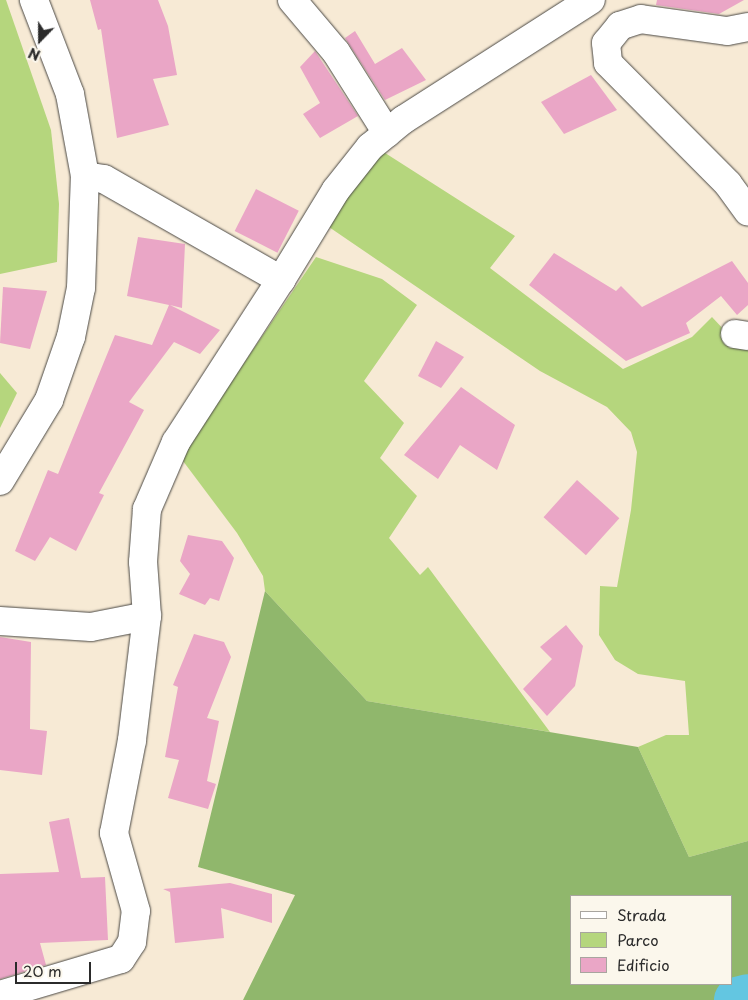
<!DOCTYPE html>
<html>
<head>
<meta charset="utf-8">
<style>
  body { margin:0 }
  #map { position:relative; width:748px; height:1000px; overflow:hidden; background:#f7ead5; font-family:"Playpen Sans",sans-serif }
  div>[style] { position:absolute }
  .green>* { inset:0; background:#b5d67d }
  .forest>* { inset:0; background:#90b76c }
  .river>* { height:46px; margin:-23px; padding:0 23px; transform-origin:23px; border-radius:23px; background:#63c6e1 }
  .building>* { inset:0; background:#eaa6c6; transform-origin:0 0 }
  .roads { filter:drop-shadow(0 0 1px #4a4844) drop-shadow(0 0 1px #4a4844) }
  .minor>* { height:28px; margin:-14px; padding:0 14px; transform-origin:14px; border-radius:14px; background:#fff }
  .major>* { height:28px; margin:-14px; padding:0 14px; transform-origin:14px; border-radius:14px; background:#fff }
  span { translate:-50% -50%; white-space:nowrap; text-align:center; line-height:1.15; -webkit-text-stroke:4.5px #fbf7ec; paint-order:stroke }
  .legend { position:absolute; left:570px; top:895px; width:162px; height:90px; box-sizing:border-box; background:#fbf7ec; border:1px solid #a8a59f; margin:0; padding:6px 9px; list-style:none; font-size:15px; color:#2b2b2b }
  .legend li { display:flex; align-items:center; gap:10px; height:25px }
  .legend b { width:25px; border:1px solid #a8a59f }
  .north { position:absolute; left:15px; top:15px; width:50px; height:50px; -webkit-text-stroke:4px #fbf7ec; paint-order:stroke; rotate:202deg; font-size:14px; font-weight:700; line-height:20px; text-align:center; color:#2b2b2b }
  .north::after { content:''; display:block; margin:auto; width:18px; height:22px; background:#2b2b2b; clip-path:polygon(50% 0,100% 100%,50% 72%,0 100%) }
  .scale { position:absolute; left:15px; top:962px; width:76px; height:22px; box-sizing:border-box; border:2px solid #2b2b2b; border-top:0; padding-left:6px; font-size:15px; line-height:18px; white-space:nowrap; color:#2b2b2b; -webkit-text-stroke:4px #fbf7ec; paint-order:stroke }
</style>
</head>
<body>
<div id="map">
  <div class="green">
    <div style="clip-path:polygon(0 0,6px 0,51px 130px,59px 204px,57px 262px,0 274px)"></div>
    <div style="clip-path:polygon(382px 151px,515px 236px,490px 268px,623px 369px,692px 337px,712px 317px,741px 348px,748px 349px,748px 841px,689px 857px,638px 747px,666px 735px,689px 735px,685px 681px,638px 674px,615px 660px,599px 635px,600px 586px,617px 587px,631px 510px,637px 452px,631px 432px,607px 407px,540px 371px,326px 225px)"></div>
    <div style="clip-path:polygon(316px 257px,382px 279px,417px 305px,364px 381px,404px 423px,380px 458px,417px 496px,389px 538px,420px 575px,428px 567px,550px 732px,367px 701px,265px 591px,263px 576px,237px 533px,180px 457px)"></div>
    <div style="clip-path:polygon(0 373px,17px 393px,0 428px)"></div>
  </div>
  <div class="forest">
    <div style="clip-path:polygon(evenodd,265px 591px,367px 701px,638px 747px,689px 857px,748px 841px,748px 1000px,243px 1000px,295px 895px,198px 867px,265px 591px,572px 896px,732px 896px,732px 984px,572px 984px,572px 896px)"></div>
  </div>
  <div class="river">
    <div style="left:737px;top:1000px;width:11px;rotate:-15deg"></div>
  </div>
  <div class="building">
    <div style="clip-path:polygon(90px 0,158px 0,168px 26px,177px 75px,153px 79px,169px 125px,117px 138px,101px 29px,98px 30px)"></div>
    <div style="clip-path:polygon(657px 0,744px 0,719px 14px,656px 5px)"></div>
    <div style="clip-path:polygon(355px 31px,375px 64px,402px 48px,426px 80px,385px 100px,345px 38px)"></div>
    <div style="clip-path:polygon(315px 51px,358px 116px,320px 138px,303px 114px,320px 103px,300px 67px)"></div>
    <div style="clip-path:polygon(591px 75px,617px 110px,564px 134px,541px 102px)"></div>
    <div style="left:256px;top:189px;width:48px;height:47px;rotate:27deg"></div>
    <div style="clip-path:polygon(138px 237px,185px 244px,182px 308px,170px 305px,220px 330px,200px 354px,174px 342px,129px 402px,144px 410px,99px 493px,104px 495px,76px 551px,50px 537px,35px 561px,15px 551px,48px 470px,58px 474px,115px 335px,152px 345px,169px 305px,127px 296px)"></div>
    <div style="clip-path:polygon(554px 253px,616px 291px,621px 286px,642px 307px,732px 261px,748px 283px,748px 305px,737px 315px,721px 296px,686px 323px,690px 333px,626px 361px,529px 285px)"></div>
    <div style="clip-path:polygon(3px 287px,47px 291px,30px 349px,0 343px)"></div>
    <div style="clip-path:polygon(436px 341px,464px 357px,441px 388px,418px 376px)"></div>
    <div style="clip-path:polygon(461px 387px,515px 425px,497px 470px,460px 445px,438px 479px,404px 455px)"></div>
    <div style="left:577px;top:480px;width:57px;height:50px;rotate:42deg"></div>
    <div style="clip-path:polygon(188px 535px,222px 541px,234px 558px,219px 601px,210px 598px,205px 605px,179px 594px,190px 574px,180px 561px)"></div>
    <div style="clip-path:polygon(566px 625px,583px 646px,575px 686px,547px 716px,523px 689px,552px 659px,540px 647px)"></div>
    <div style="clip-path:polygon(194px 634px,224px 642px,231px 657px,207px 718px,219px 721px,207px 781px,216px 784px,208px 809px,168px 798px,179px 760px,165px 757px,178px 687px,173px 685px)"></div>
    <div style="clip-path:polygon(0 637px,31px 642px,30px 729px,47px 731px,42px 775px,0 770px)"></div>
    <div style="clip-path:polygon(69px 818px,81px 878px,105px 877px,108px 940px,40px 943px,46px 965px,0 979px,0 874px,59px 872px,49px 822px)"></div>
    <div style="clip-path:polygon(230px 883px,272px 894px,272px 923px,221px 908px,224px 938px,175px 943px,170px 892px,163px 889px)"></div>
  </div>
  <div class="roads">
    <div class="minor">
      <div style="left:292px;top:0;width:68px;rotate:49.8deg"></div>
      <div style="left:336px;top:52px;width:96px;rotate:57.8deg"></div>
      <div style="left:748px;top:27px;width:21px;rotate:169deg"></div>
      <div style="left:727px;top:31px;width:87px;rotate:-172.1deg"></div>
      <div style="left:641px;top:19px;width:22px;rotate:162deg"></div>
      <div style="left:620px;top:26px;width:22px;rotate:129deg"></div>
      <div style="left:606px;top:43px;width:20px;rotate:84deg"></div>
      <div style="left:608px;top:63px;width:170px;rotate:45.2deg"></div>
      <div style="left:728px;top:184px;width:34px;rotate:54deg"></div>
      <div style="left:85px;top:176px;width:19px;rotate:9deg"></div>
      <div style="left:104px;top:179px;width:204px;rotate:29.7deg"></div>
      <div style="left:281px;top:280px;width:105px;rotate:-58.6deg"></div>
      <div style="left:336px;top:190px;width:55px;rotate:-51.7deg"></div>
      <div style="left:370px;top:147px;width:43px;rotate:-39.3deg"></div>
      <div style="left:403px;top:120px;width:223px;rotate:-32.6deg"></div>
      <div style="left:735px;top:334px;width:13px;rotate:9deg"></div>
      <div style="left:0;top:621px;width:91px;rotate:3.8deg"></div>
      <div style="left:91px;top:627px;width:57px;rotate:-11.1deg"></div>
      <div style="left:147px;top:616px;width:54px;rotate:-94.2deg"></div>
      <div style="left:143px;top:562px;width:53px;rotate:-85.7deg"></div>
      <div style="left:147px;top:509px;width:73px;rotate:-66.6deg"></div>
      <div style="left:176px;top:442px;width:193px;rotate:-57.1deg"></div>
      <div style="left:0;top:995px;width:126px;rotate:-16.6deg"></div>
      <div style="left:121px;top:959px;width:20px;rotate:-57deg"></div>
      <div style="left:132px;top:942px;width:31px;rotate:-83deg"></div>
      <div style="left:136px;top:911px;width:81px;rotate:-105.8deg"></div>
      <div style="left:114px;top:833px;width:95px;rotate:-79deg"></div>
      <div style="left:132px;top:740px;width:125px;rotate:-83.1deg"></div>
    </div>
    <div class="major">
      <div style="left:0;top:481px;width:95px;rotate:-58.8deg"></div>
      <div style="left:49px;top:400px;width:67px;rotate:-70.8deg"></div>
      <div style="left:71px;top:337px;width:50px;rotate:-78.5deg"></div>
      <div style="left:81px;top:288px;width:112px;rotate:-88deg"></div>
      <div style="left:85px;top:176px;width:83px;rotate:-100.4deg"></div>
      <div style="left:70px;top:94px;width:101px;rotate:-111deg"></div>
    </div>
  </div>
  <ul class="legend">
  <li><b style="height:6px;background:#fff"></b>Strada</li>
  <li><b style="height:14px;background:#b5d67d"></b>Parco</li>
  <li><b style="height:14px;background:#eaa6c6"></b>Edificio</li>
  </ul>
  <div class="north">N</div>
  <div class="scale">20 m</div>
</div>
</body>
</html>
